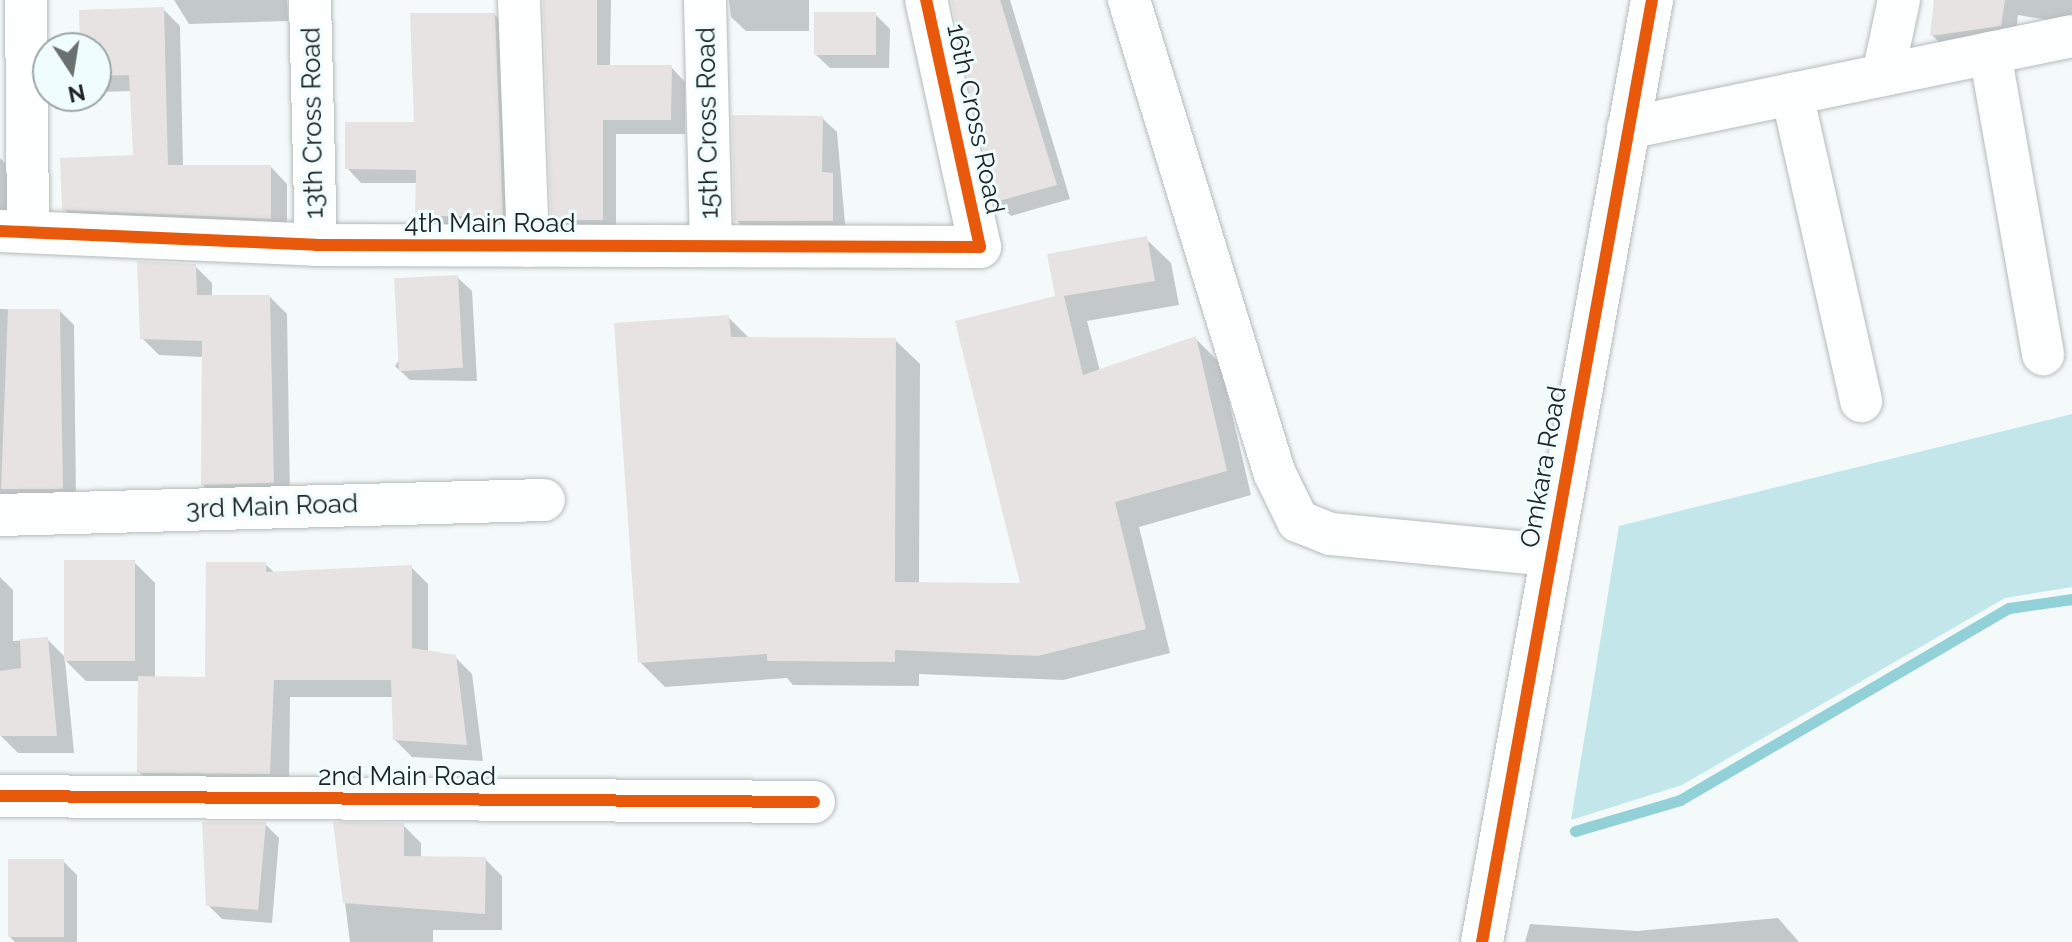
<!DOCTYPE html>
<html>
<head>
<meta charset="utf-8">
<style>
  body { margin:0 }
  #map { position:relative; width:2072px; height:942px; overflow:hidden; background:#f4fafa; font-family:Raleway,sans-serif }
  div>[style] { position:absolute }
  .green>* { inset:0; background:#c2e6e9 }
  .shadow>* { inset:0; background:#0003 }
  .stream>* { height:11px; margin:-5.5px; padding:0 5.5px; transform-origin:5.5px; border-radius:5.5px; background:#91d1d7 }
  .building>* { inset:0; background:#e6e3e2; transform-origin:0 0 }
  .roads { filter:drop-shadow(0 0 2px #b5baba) drop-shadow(0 0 2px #b5baba) }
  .minor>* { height:42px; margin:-21px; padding:0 21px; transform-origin:21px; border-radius:21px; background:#fdfefe }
  .cycleway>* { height:12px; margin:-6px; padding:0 6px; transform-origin:6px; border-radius:6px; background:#e8590c }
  span { translate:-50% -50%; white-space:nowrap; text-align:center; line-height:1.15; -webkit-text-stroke:6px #f0fdfe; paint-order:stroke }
  .street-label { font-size:26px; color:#202425 }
  .north { position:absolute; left:32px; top:32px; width:80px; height:80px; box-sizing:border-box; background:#f0fdfe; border:2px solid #9da6a7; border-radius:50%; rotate:168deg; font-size:22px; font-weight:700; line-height:32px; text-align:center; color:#202425 }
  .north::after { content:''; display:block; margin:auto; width:28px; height:36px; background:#6a6f70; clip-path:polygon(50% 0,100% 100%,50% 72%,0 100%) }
</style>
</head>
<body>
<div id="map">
  <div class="green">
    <div style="clip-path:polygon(2072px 414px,2072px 587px,2005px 598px,1682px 785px,1571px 820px,1619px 526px)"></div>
  </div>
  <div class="shadow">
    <div style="clip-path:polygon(174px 0,287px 0,288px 21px,189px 24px)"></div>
    <div style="clip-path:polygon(545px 0,611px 0,610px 67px,671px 67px,685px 82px,685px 134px,616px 134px,616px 234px,567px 234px,553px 219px)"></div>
    <div style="clip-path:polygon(729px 0,809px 0,809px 31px,746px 31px,731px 17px)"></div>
    <div style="clip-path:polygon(953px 0,1010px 0,1070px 199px,1011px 216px,997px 202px)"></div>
    <div style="clip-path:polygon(1937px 0,2072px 0,2072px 24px,2018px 15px,2015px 40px,1946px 49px,1932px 35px)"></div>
    <div style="clip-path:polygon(163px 9px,180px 26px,183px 167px,271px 167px,287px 184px,287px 235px,81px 226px,64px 209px,135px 157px,132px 91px,100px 92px,96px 48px,82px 48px)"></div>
    <div style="clip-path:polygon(875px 14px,890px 29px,889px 68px,830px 68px,815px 54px)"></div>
    <div style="clip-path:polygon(495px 15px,509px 30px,516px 230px,432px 230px,417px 215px,418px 183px,361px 183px,347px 168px,416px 124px)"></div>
    <div style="clip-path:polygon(822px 118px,837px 132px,846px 235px,751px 234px,736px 220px)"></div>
    <div style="clip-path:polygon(0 158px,11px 169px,13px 230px,0 244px)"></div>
    <div style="clip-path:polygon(1146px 239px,1171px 263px,1179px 305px,1087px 321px,1100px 371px,1195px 338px,1220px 363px,1251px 495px,1139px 527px,1170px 653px,1063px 680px,919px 674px,919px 686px,793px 685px,787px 678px,665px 687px,640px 662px,728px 317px,750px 339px,895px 340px,920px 364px,919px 584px,1022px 585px,1058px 297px)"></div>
    <div style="clip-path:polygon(195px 266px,212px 283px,212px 297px,270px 297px,287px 314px,290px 500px,220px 502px,203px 485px,204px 357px,159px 355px,142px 338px)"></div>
    <div style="clip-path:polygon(457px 277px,472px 291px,477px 381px,410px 380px,395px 366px)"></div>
    <div style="clip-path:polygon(0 309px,60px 311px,74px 325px,76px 503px,0 506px)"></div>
    <div style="clip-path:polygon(134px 562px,155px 583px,155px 679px,207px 679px,265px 564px,275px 573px,411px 567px,428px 584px,428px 653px,455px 657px,472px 674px,483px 761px,412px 757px,395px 740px,393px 697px,290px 697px,289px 785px,156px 789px,139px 772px,140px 681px,86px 681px,65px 660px,74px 753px,18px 753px,0 735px,0 577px,13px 590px,13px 641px,47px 639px,66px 658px)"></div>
    <div style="clip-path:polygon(265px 824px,279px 838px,272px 923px,222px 919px,208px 905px)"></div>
    <div style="clip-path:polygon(335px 824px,403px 825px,421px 843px,421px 858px,485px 859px,502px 876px,502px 930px,433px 930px,433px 942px,350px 942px)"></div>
    <div style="clip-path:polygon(63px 861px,77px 875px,77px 942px,15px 942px,9px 936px)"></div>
    <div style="clip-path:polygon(1778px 918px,1799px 942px,1525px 942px,1530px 924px,1637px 931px)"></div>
  </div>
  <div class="stream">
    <div style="left:1575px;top:831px;width:109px;rotate:-16.4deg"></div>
    <div style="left:1680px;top:800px;width:381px;rotate:-30.3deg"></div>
    <div style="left:2009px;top:608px;width:64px;rotate:-8.1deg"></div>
  </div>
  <div class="building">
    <div style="clip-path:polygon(543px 0,597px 0,597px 65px,672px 65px,671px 120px,603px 120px,603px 220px,551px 220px)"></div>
    <div style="clip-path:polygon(951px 0,1000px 0,1057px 185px,995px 202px)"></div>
    <div style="clip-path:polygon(1934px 0,2005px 0,2001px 26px,1930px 36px)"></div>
    <div style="clip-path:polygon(164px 7px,168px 165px,271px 165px,271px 219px,62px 210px,60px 158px,133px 155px,129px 75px,96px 76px,96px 48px,80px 48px,79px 10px)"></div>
    <div style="left:814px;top:12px;width:62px;height:43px"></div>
    <div style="clip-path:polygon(410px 13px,495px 13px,503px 216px,415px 216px,416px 170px,345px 169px,345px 122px,414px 122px)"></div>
    <div style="clip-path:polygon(732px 115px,823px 116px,822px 172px,833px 173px,833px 221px,734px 221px)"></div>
    <div style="clip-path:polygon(1147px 236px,1155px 281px,1064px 296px,1083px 375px,1196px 336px,1227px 471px,1115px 502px,1146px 629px,1038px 656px,895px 650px,895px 662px,767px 661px,767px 654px,638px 663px,614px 323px,729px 315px,731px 337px,896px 338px,895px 582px,1020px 583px,955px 321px,1055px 296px,1047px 254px)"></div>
    <div style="clip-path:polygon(137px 261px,196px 264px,197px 295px,270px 295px,274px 483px,201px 485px,202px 341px,140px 339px)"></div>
    <div style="left:458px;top:275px;width:93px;height:64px;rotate:87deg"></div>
    <div style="clip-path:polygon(8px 309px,60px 309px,63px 489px,1px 489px)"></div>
    <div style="left:64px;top:560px;width:71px;height:101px"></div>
    <div style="clip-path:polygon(206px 562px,266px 562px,266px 572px,412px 565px,412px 648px,456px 655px,467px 745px,393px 740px,391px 680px,274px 680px,270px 774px,137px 773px,138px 676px,205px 677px)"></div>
    <div style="clip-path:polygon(48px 637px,57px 736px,0 736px,0 671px,21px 668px,20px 639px)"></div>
    <div style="clip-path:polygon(202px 822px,266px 822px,258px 910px,206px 906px)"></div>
    <div style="clip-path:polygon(333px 822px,404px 823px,404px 856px,486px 857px,485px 914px,343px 903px)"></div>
    <div style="left:8px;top:859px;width:56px;height:78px"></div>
  </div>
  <div class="roads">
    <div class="minor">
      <div style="left:26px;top:0;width:232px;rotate:89.5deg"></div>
      <div style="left:310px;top:0;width:245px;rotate:88.6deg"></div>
      <div style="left:519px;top:0;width:246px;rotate:87.9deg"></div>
      <div style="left:705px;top:0;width:246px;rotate:88.6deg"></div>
      <div style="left:1129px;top:0;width:494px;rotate:72.9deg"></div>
      <div style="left:1274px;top:472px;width:55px;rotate:63.9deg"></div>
      <div style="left:1298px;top:521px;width:35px;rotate:22deg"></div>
      <div style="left:1331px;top:534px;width:220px;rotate:5.5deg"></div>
      <div style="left:1990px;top:53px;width:306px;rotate:80deg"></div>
      <div style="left:1883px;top:75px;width:77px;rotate:-78deg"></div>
      <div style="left:1792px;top:94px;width:315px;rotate:77.3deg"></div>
      <div style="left:1628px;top:128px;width:453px;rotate:-11.7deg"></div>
      <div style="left:0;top:231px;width:316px;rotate:2.5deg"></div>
      <div style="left:316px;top:245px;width:664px;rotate:0.17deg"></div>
      <div style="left:980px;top:247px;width:253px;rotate:-102.3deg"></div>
      <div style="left:0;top:515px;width:544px;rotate:-1.58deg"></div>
      <div style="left:0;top:796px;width:814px;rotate:0.42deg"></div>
      <div style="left:1482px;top:942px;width:957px;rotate:-79.77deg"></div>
    </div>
  </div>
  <div class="cycleway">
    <div style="left:0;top:231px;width:316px;rotate:2.5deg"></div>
    <div style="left:316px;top:245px;width:664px;rotate:0.17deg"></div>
    <div style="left:980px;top:247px;width:253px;rotate:-102.3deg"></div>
    <div style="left:0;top:796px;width:814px;rotate:0.42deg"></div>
    <div style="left:1482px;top:942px;width:957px;rotate:-79.77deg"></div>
  </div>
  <div class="street-label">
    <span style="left:975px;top:119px;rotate:78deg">16th Cross Road</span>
    <span style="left:313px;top:123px;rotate:-91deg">13th Cross Road</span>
    <span style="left:708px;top:123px;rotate:-91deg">15th Cross Road</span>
    <span style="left:490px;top:224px">4th Main Road</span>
    <span style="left:1544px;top:467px;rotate:-80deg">Omkara Road</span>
    <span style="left:272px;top:507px;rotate:-2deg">3rd Main Road</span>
    <span style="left:407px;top:777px">2nd Main Road</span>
  </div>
  <div class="north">N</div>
</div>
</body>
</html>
